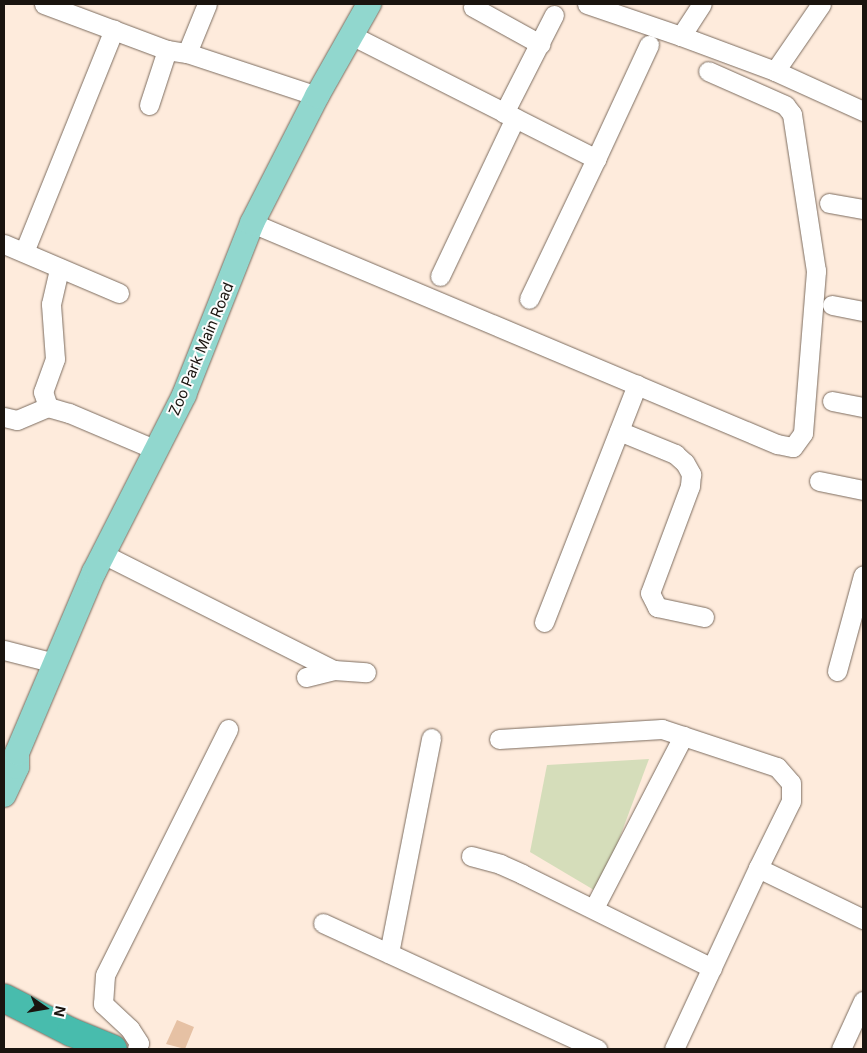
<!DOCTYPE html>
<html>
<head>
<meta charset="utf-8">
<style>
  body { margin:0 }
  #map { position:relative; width:867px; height:1053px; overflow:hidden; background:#feebdc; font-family:Inter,sans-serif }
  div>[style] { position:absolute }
  .green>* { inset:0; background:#d5ddba }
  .building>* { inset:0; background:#e6c1a4 }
  .roads { filter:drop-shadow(0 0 1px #7c6c5f) drop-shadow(0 0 1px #7c6c5f) }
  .minor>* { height:19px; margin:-9.5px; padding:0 9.5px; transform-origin:9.5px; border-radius:9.5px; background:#fff }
  .major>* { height:24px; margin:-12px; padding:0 12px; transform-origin:12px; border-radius:12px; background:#91d7ce }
  .highway>* { height:28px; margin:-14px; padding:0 14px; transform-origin:14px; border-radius:14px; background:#48bcad }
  span { translate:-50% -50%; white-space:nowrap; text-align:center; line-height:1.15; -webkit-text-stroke:4px #fcfcfc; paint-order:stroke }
  .street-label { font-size:15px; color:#1a140f }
  .frame { position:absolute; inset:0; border:5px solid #1a140f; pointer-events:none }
  .north { position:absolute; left:20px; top:983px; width:50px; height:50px; -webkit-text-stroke:4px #fcfcfc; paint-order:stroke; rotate:103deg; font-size:14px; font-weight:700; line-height:20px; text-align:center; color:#1a140f }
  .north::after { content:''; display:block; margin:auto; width:18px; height:22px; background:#1a140f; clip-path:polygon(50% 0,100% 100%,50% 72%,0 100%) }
</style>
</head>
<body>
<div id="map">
  <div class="green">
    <div style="clip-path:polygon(649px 759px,599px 893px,530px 852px,547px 765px)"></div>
  </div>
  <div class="building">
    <div style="clip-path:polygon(177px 1020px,194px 1027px,185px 1049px,166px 1044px)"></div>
  </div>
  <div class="roads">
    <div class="minor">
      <div style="left:44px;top:4px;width:131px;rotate:20.5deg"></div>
      <div style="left:167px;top:50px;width:20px;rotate:9deg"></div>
      <div style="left:187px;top:53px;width:137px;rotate:18.3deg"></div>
      <div style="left:587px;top:4px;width:99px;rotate:18.8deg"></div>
      <div style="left:681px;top:36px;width:100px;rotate:20.4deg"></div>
      <div style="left:775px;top:71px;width:97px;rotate:24.4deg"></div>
      <div style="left:473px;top:7px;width:77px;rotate:28.9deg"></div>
      <div style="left:351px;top:35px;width:275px;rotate:26.8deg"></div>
      <div style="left:596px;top:159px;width:155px;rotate:115.6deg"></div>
      <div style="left:681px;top:36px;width:38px;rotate:-57deg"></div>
      <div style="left:187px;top:53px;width:53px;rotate:-67.8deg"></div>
      <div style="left:775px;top:71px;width:81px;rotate:-55.5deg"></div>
      <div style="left:149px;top:105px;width:58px;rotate:-71.9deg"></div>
      <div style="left:504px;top:113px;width:110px;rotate:-63deg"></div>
      <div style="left:596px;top:159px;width:126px;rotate:-65.1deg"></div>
      <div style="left:829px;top:203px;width:35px;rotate:10deg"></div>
      <div style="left:252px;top:223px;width:570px;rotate:22.83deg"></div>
      <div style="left:777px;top:444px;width:16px;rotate:11deg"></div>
      <div style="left:793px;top:447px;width:17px;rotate:-54deg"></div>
      <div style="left:803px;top:433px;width:163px;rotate:-85.4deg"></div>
      <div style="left:816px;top:271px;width:159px;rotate:-98.7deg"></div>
      <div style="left:792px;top:114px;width:11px;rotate:-128deg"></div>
      <div style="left:785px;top:105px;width:84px;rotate:-156.2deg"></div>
      <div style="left:4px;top:244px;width:125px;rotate:23.1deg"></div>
      <div style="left:24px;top:252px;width:240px;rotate:-68deg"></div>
      <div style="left:440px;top:276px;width:175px;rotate:-64.6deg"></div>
      <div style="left:832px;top:305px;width:32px;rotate:11deg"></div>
      <div style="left:832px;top:401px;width:32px;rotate:11deg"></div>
      <div style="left:48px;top:407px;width:16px;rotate:-108deg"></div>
      <div style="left:43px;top:392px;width:35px;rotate:-70deg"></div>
      <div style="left:55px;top:359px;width:55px;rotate:-94.2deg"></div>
      <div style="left:51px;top:304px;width:37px;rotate:-77deg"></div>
      <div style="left:4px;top:417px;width:13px;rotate:13deg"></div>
      <div style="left:17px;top:420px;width:34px;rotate:-23deg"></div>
      <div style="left:48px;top:407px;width:22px;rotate:16deg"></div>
      <div style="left:69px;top:413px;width:95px;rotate:23deg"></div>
      <div style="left:619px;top:431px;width:61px;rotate:22.3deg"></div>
      <div style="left:675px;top:454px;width:13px;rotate:42deg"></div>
      <div style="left:685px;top:463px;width:13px;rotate:61deg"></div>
      <div style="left:691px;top:474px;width:12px;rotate:95deg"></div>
      <div style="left:690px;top:486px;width:114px;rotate:110.5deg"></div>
      <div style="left:650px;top:593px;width:16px;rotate:63deg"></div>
      <div style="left:657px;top:607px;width:48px;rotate:12deg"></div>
      <div style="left:819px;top:481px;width:45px;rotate:11.6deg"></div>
      <div style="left:103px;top:554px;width:258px;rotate:26.7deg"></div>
      <div style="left:334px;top:670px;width:32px;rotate:4deg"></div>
      <div style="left:544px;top:622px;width:255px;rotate:-68.6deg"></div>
      <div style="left:4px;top:650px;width:53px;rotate:14.3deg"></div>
      <div style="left:837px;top:671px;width:99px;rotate:-74.8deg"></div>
      <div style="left:306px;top:677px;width:29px;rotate:-14deg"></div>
      <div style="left:499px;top:739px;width:163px;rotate:-3.5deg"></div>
      <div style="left:662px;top:729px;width:121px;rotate:18.3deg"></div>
      <div style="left:777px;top:767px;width:21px;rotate:49deg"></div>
      <div style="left:791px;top:783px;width:18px;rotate:90deg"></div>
      <div style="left:791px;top:801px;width:75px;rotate:116.2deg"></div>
      <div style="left:758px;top:868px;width:117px;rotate:25.9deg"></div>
      <div style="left:471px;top:856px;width:30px;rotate:15deg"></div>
      <div style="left:500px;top:864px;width:24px;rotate:24deg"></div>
      <div style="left:522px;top:874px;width:212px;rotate:26.3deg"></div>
      <div style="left:594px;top:908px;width:194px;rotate:-62.6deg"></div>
      <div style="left:323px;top:923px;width:302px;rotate:24.7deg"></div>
      <div style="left:389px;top:953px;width:219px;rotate:-78.9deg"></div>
      <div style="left:137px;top:1049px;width:6px;rotate:-72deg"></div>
      <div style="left:139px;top:1043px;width:17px;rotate:-123deg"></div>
      <div style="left:130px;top:1029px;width:37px;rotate:-137deg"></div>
      <div style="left:103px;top:1004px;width:29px;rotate:-86deg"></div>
      <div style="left:105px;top:975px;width:275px;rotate:-63.4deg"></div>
      <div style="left:674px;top:1049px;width:200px;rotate:-65.1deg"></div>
      <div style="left:841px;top:1049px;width:53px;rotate:-65.4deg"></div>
    </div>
    <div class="major">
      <div style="left:4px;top:795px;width:31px;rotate:-65deg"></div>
      <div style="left:17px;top:767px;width:14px;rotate:-90deg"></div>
      <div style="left:17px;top:753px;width:197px;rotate:-67deg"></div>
      <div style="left:94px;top:572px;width:199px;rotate:-63deg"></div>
      <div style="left:184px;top:395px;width:185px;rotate:-68.4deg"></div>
      <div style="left:252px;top:223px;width:143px;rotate:-62.9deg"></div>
      <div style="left:317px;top:96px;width:106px;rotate:-60.5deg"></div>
    </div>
    <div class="highway">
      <div style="left:4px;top:998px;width:75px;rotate:26.9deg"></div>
      <div style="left:71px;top:1032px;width:45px;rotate:22deg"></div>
    </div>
  </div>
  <div class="street-label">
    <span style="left:201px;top:349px;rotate:-67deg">Zoo Park Main Road</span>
  </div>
  <div class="frame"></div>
  <div class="north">N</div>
</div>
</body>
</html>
